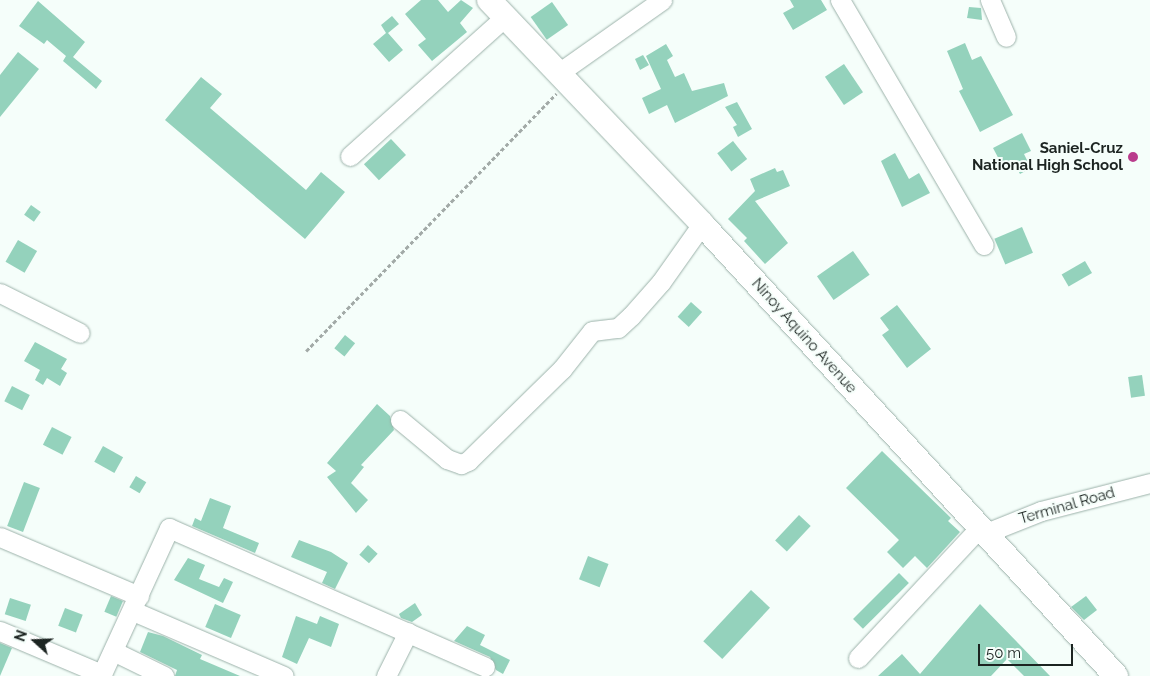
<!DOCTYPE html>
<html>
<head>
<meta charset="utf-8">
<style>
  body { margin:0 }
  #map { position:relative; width:1150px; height:676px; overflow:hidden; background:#f5fefa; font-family:Raleway,sans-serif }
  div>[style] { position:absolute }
  .building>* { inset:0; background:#94d2bc; transform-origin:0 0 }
  .path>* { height:2.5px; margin-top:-1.25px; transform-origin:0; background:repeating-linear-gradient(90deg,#a2aaa7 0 4px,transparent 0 6.5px) }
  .roads { filter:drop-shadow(0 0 1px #9cb2aa) drop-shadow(0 0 1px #9cb2aa) }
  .minor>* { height:19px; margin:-9.5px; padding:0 9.5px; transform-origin:9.5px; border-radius:9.5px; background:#fff }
  .major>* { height:24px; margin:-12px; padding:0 12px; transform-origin:12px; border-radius:12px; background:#fff }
  .dots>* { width:14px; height:14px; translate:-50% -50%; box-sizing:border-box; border:2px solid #f5fefa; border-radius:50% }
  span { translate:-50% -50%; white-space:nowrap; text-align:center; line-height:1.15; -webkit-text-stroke:4px #f5fefa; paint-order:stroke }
  .poi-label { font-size:15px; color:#1c2421; font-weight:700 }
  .right { translate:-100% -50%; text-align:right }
  .street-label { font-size:15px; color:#1c2421 }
  .north { position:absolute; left:10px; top:616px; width:50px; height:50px; -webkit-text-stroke:4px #f5fefa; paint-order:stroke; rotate:290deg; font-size:14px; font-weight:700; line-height:20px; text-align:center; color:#1c2421 }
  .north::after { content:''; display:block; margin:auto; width:18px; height:22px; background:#1c2421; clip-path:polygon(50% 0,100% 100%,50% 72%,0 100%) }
  .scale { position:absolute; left:978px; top:644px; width:95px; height:22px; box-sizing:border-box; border:2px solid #1c2421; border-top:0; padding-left:6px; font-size:15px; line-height:18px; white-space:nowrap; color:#1c2421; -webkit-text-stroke:4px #f5fefa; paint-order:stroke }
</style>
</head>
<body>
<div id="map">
  <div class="building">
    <div style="clip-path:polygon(421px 0,438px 0,448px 12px,461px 0,473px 8px,460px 23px,467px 32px,432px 61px,418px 45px,426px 39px,405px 14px)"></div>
    <div style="clip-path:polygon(790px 0,821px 0,827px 10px,793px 30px,783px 13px,794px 7px)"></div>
    <div style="clip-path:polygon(38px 1px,85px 42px,73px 57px,102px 81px,96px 89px,63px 61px,66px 56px,47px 40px,44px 44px,19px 26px)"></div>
    <div style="left:552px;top:2px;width:28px;height:26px;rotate:55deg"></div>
    <div style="clip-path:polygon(969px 7px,981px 8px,982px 20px,967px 18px)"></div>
    <div style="clip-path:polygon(392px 16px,399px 24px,388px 33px,403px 50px,389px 62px,373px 44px,386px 33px,381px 25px)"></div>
    <div style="clip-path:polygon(965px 43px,972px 60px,981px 56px,1013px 115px,980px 132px,959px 91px,963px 89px,947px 51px)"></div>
    <div style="clip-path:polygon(666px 44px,673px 56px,667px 60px,675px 77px,684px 73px,692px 91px,724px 83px,728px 96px,675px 123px,667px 105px,649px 114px,642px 98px,661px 89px,646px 56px)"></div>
    <div style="clip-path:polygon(18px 52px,39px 69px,0 117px,0 75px)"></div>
    <div style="clip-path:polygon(643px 55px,649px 65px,640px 70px,635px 59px)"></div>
    <div style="left:844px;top:64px;width:34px;height:23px;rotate:56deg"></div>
    <div style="clip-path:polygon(201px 77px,222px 94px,210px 108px,306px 190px,321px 172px,345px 192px,305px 239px,165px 120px)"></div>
    <div style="clip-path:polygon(737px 102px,752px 129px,738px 137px,733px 127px,737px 125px,725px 107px)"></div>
    <div style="clip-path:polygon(1022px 133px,1031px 151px,1024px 154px,1031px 168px,1020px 174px,1012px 160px,1002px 165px,993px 148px)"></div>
    <div style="left:391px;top:139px;width:22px;height:37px;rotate:47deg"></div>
    <div style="left:733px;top:141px;width:23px;height:20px;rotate:52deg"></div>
    <div style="clip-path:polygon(895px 153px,909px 179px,919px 173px,930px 193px,902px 207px,881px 161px)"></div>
    <div style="clip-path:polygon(775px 168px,777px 172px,783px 170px,790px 186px,755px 201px,788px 243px,765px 264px,744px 241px,747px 238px,728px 219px,755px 191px,750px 179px)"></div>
    <div style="left:31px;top:205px;width:12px;height:12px;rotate:35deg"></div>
    <div style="left:1022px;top:227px;width:28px;height:30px;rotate:67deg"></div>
    <div style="left:18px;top:240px;width:22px;height:25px;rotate:30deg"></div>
    <div style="left:853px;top:251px;width:29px;height:44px;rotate:55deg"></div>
    <div style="left:1085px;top:261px;width:14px;height:27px;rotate:60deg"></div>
    <div style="left:691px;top:302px;width:15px;height:20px;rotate:42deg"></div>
    <div style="clip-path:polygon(897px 305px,931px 349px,907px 368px,882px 335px,889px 330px,880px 318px)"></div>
    <div style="left:345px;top:335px;width:13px;height:17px;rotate:39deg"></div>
    <div style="clip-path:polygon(35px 342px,67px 359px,61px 369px,67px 373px,60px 386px,47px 378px,43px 385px,35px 380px,40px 370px,24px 361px)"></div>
    <div style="left:1142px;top:375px;width:21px;height:14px;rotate:82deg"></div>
    <div style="left:12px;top:386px;width:20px;height:17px;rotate:27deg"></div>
    <div style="clip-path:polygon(377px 404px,390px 416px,394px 430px,361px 465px,364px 467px,351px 483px,368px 500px,356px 513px,327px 477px,336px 471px,327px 463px)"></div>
    <div style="left:52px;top:427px;width:22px;height:20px;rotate:27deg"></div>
    <div style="left:103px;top:446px;width:23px;height:18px;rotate:29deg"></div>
    <div style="clip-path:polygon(882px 451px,951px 518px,948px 521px,960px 532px,927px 568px,915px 556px,903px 568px,887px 552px,899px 540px,846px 488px)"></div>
    <div style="left:136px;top:476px;width:12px;height:13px;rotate:31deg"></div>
    <div style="left:24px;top:482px;width:17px;height:47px;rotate:21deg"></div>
    <div style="clip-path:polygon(210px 498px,231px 506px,223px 528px,259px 543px,255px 553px,192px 526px,195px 518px,201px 521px)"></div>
    <div style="left:799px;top:515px;width:16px;height:35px;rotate:43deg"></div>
    <div style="clip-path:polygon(299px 540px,331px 552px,348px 563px,335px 589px,322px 583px,327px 572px,291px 557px)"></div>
    <div style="left:368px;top:545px;width:13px;height:13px;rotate:42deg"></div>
    <div style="left:588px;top:556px;width:22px;height:25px;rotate:21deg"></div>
    <div style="clip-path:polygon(188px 558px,205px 565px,199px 579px,219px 587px,224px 578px,233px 582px,223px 603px,174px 580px)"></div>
    <div style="left:899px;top:573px;width:14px;height:65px;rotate:45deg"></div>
    <div style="left:751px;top:590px;width:26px;height:70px;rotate:43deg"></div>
    <div style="left:111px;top:596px;width:13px;height:17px;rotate:23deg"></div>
    <div style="clip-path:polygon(1086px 596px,1097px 610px,1084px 620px,1071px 607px)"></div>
    <div style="left:10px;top:598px;width:22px;height:17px;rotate:18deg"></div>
    <div style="clip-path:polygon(415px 603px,422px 615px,412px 622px,401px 618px,399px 614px)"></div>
    <div style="left:215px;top:604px;width:28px;height:25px;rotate:23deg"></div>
    <div style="clip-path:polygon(980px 604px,1050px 676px,1024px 676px,1007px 659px,991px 676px,878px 676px,902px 654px,920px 674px)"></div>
    <div style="left:65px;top:608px;width:19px;height:19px;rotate:21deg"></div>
    <div style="clip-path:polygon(296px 616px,317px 624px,320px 616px,339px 624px,331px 647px,309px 638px,297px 664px,282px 657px)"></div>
    <div style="clip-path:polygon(467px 626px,485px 635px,480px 645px,510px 660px,503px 674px,496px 670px,490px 657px,454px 641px)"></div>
    <div style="clip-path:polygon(148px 632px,163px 636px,202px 655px,200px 659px,240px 676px,175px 676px,177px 670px,140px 652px)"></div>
    <div style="clip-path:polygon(0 643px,12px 648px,0 676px)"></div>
  </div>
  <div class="path">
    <div style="left:306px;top:351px;width:359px;rotate:-45.8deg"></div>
  </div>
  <div class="roads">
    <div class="minor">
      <div style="left:840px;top:0;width:284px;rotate:59.6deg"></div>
      <div style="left:990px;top:0;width:40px;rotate:66.6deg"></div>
      <div style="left:560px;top:72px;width:125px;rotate:-35.2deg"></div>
      <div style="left:350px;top:156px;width:208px;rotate:-41.9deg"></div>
      <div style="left:0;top:293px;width:89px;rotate:26.6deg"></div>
      <div style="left:400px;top:420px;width:61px;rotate:39.7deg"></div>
      <div style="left:447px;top:459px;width:15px;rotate:20deg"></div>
      <div style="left:461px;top:464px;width:8px;rotate:-23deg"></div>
      <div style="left:468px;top:461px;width:132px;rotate:-44.4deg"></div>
      <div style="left:562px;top:369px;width:48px;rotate:-51.7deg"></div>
      <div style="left:592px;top:331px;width:26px;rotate:-7deg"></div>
      <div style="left:618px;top:328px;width:18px;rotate:-43deg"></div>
      <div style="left:631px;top:316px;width:45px;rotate:-48.6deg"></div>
      <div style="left:661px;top:282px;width:71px;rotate:-54.7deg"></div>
      <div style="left:986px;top:533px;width:59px;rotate:-21.8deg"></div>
      <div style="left:1041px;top:511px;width:113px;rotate:-14.4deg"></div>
      <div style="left:0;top:537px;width:151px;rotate:23deg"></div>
      <div style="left:133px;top:611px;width:164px;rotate:23.3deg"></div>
      <div style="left:0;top:631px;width:111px;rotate:22.9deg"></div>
      <div style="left:113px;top:651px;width:57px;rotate:26.1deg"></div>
      <div style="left:858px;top:658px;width:179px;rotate:-47deg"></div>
      <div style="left:101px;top:676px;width:163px;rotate:-65.3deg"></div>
      <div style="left:169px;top:528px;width:345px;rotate:23.7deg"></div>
      <div style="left:386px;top:676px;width:49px;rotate:-63.4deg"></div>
    </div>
    <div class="major">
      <div style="left:489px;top:0;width:309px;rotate:46.4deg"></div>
      <div style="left:702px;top:224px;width:613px;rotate:47.51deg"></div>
    </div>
  </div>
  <div class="dots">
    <div style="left:1133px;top:157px;background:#b93c8c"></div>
  </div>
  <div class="poi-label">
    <span class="right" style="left:1123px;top:157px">Saniel-Cruz<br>National High School</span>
  </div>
  <div class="street-label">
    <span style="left:804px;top:336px;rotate:48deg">Ninoy Aquino Avenue</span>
    <span style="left:1067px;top:506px;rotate:-16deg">Terminal Road</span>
  </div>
  <div class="north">N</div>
  <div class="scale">50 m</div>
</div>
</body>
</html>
